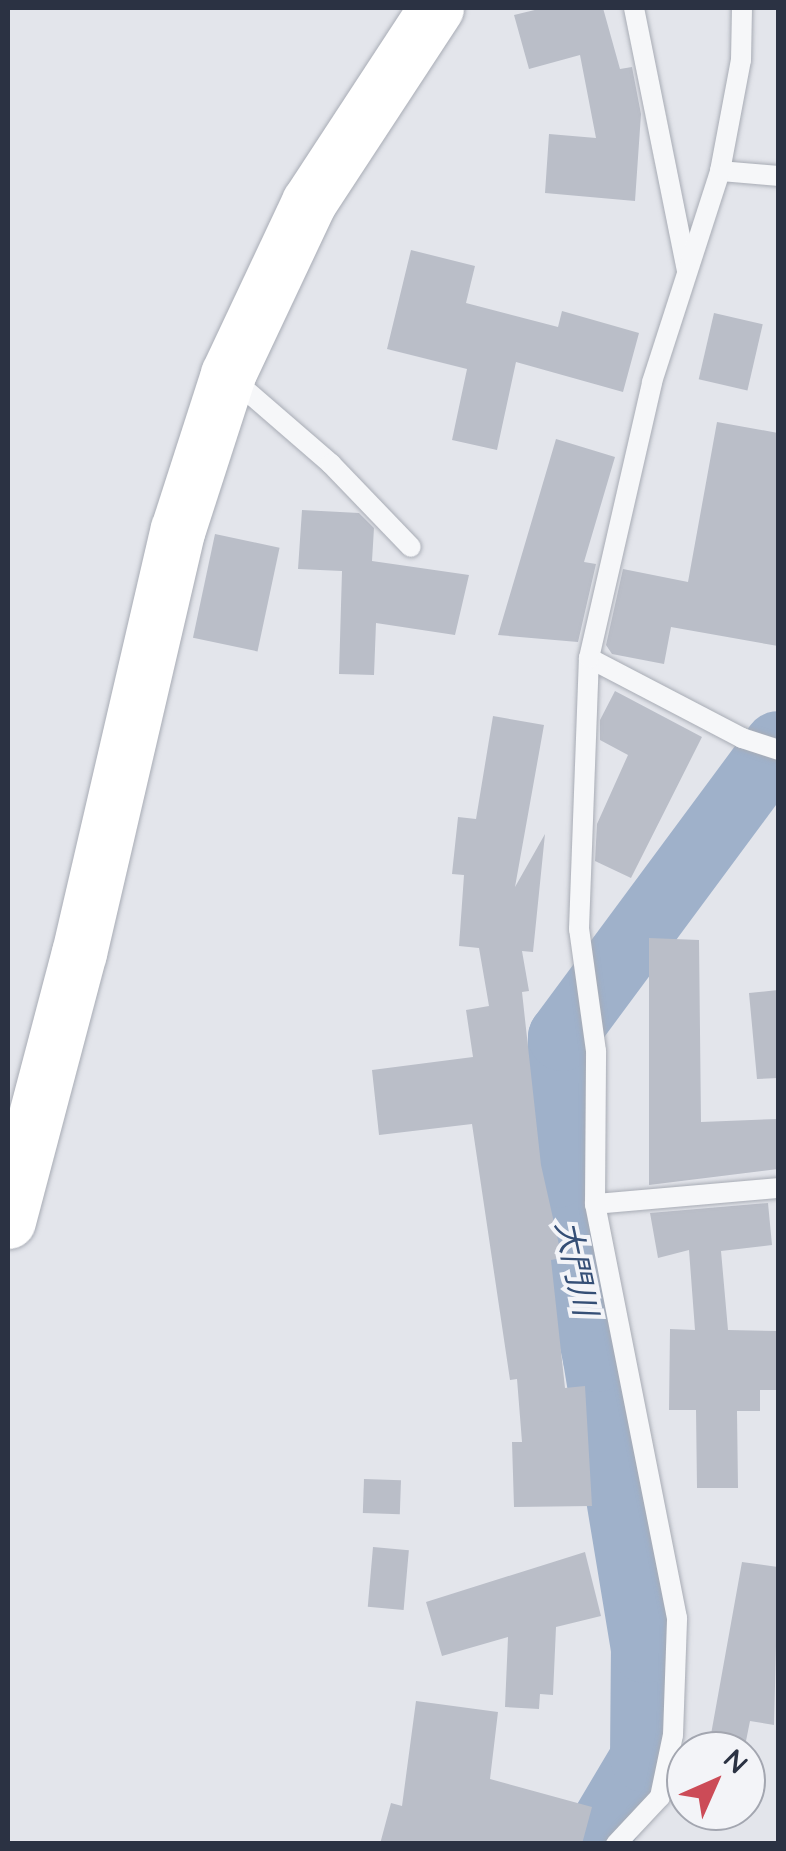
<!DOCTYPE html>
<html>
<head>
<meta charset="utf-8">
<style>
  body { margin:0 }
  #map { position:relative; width:786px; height:1851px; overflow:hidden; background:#e3e5eb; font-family:Quicksand,"Noto Sans JP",sans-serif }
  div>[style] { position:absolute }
  .river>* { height:68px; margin:-34px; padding:0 34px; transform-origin:34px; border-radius:34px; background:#9fb1ca }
  .building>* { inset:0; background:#babec8; transform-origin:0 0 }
  .roads { filter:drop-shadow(0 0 2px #a8acb5) drop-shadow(0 0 2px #a8acb5) }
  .lane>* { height:20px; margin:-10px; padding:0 10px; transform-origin:10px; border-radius:10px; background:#f6f7f9 }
  .secondary>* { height:55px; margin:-27.5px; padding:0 27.5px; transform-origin:27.5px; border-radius:27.5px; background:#fff }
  span { translate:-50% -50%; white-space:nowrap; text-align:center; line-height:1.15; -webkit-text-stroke:8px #f3f4f8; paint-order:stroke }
  .water-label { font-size:32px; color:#354f76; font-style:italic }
  .frame { position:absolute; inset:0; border:10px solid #2b3243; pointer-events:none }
  .north { position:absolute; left:666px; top:1731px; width:100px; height:100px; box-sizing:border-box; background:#f3f4f8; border:2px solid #a3a6b0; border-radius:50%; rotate:45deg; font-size:28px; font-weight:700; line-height:40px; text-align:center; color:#2b3243 }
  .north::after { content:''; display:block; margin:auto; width:35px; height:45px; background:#cc4b57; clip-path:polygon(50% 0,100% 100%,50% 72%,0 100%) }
</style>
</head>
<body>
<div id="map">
  <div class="river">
    <div style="left:593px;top:1844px;width:100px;rotate:-59.3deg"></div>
    <div style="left:644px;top:1758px;width:109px;rotate:-89.5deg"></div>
    <div style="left:645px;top:1649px;width:295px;rotate:-99.4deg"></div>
    <div style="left:597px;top:1358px;width:189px;rotate:-102.6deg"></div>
    <div style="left:556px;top:1174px;width:137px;rotate:-87.5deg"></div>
    <div style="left:562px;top:1037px;width:363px;rotate:-53.5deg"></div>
  </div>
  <div class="building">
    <div style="clip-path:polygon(543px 8px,603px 8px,620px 69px,632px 67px,641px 114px,635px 201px,545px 193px,549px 134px,596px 138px,580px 55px,529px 69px,514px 15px)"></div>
    <div style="clip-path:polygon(411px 250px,475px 266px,466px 303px,558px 327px,562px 311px,639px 333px,623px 392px,516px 362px,497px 450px,452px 440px,467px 369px,387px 349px)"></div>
    <div style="left:714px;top:313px;width:50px;height:68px;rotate:13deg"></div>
    <div style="clip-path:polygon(717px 422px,778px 433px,778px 646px,671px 627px,664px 664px,612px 654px,606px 645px,623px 569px,688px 582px)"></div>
    <div style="clip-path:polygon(556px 439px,615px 457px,584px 562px,596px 564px,578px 642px,498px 635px)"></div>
    <div style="clip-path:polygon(302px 510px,359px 513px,374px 528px,372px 561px,469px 575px,455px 635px,376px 623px,374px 675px,339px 674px,342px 571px,298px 569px)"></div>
    <div style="left:215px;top:534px;width:66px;height:106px;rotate:12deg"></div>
    <div style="clip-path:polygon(615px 691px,702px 737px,631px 878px,595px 861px,597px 824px,628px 755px,600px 740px,600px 720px)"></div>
    <div style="clip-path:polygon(493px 716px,544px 725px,515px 887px,545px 834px,533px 952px,522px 951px,529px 991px,522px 992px,541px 1165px,562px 1258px,551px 1260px,565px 1388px,585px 1386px,592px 1506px,514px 1507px,512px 1442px,522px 1442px,517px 1379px,510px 1380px,472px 1124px,379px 1135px,372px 1070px,473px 1057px,466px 1010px,489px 1006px,479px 948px,459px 946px,464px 875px,452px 874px,458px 817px,476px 819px)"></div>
    <div style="clip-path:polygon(649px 938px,699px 940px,701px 1122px,778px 1119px,778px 1169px,649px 1185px)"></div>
    <div style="clip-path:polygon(778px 990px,778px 1078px,757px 1079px,749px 993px)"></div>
    <div style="clip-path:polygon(768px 1203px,772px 1245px,721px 1251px,728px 1330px,778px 1331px,778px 1390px,760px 1390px,760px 1411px,737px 1411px,738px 1488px,697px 1488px,696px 1410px,669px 1410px,670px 1329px,695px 1330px,689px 1250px,658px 1258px,650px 1213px)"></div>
    <div style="left:364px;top:1479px;width:37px;height:34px;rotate:2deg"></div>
    <div style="left:373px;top:1547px;width:36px;height:60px;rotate:5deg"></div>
    <div style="clip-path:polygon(585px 1552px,601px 1616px,556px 1627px,553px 1695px,540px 1694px,539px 1709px,505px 1707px,508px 1637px,442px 1656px,426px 1602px)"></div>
    <div style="clip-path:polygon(742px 1562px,778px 1567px,774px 1725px,750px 1721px,744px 1751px,708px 1751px)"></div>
    <div style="clip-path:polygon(416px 1701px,498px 1712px,490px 1779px,592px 1807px,582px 1844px,380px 1844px,391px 1803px,402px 1806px)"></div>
  </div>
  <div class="roads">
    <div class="lane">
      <div style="left:634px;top:8px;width:267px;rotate:78.6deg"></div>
      <div style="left:720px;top:171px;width:58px;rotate:4.9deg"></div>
      <div style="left:233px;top:379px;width:130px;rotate:40.9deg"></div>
      <div style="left:331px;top:464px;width:115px;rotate:46.1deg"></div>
      <div style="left:589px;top:658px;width:173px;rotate:27.6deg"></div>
      <div style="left:742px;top:738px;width:38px;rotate:18deg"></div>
      <div style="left:595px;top:1204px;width:184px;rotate:-5deg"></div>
      <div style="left:616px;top:1844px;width:64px;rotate:-46.9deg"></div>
      <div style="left:660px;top:1797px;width:63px;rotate:-78.2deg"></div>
      <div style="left:673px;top:1735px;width:117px;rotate:-88deg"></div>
      <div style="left:677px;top:1618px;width:422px;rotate:-101.2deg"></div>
      <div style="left:595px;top:1204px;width:153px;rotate:-89.6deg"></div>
      <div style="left:596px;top:1051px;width:123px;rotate:-97.9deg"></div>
      <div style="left:579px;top:929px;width:271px;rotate:-87.9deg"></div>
      <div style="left:589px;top:658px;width:283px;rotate:-77.1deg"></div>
      <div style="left:652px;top:382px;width:222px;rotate:-72.1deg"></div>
      <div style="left:720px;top:171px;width:113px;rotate:-79.3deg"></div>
      <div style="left:741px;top:60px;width:52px;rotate:-88.9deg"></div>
    </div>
    <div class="secondary">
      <div style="left:8px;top:1221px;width:277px;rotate:-75.2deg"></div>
      <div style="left:79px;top:953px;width:435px;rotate:-76.9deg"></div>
      <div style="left:178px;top:529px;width:163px;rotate:-72.1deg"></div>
      <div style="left:228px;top:374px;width:190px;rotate:-64.8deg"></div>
      <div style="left:309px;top:202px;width:232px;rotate:-56.8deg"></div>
    </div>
  </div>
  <div class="water-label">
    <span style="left:577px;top:1268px;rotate:78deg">大門川</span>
  </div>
  <div class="frame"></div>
  <div class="north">N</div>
</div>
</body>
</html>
